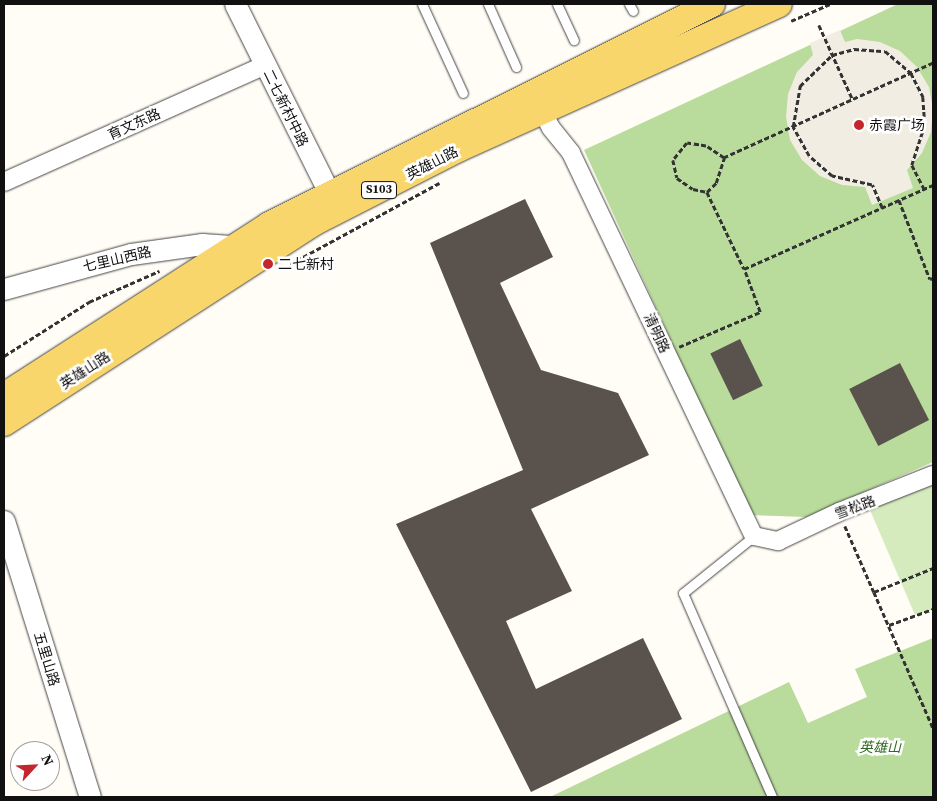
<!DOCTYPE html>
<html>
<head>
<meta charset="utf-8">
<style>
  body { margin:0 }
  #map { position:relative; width:937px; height:801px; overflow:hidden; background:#fffdf5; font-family:"Source Serif 4","Noto Sans SC",serif }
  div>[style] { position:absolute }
  .green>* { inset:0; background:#d5ebbd }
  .forest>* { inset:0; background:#b9dc9c }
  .plaza>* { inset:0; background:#f1ede2 }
  .building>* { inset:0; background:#5a524d; transform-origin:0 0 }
  .path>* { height:2.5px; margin-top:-1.25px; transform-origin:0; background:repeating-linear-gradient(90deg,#333 0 5px,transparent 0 7.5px) }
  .roads { filter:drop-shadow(0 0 1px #444) drop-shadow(0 0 1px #444) }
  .service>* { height:9px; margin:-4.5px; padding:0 4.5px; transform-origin:4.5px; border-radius:4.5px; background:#fff }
  .minor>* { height:18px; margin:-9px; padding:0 9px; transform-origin:9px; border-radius:9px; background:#fff }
  .tertiary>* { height:21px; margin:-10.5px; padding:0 10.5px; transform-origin:10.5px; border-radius:10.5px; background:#fff }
  .primary>* { height:26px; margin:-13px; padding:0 13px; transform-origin:13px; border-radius:13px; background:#f9d66b }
  .dots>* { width:14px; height:14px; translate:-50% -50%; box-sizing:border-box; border:2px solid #fff; border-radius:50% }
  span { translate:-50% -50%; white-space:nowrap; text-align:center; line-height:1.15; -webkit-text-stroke:5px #fff; paint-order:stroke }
  .shield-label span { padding:1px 4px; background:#fff; border:1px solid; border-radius:4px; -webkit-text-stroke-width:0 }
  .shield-label { font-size:12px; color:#111; font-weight:700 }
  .street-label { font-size:14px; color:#111 }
  .poi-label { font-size:14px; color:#111 }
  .left { translate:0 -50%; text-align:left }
  .park-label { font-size:14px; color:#2f6b1f; font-style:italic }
  .frame { position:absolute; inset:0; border:5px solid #111; pointer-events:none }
  .north { position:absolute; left:10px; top:741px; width:50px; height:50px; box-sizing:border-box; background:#fff; border:1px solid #a0a0a0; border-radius:50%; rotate:65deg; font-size:14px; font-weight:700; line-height:20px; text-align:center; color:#111 }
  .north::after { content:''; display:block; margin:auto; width:18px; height:22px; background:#c4262e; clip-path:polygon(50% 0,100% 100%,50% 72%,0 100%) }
</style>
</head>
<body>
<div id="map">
  <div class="green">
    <div style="clip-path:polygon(933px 475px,933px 610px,915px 615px,867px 503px)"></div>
  </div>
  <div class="forest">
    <div style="clip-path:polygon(898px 4px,933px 4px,933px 462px,806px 517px,751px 515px,584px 150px)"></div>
    <div style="clip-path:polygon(933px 638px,933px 797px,550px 797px,789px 682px,808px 723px,867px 697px,855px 669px)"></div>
  </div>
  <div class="plaza">
    <div style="clip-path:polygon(840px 30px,845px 42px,857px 39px,880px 42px,900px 51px,917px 67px,929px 87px,933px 109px,931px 132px,922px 153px,907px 170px,913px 188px,872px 205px,865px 187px,842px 185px,820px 176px,802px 160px,790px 140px,786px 117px,788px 94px,797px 72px,813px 55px,810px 43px)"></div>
  </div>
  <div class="building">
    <div style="clip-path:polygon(525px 199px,553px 257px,500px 283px,541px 370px,618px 393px,649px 455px,531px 509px,572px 591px,506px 621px,536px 689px,643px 638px,682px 719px,531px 792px,396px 524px,523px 470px,430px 243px)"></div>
    <div style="left:740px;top:339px;width:52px;height:33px;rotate:64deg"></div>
    <div style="left:900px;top:363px;width:64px;height:57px;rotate:63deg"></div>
  </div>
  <div class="path">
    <div style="left:791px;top:21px;width:43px;rotate:-23.6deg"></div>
    <div style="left:819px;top:25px;width:82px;rotate:65.6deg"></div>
    <div style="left:933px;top:63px;width:230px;rotate:155.6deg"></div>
    <div style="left:724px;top:158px;width:22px;rotate:-146deg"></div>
    <div style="left:706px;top:146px;width:19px;rotate:-171deg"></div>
    <div style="left:687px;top:143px;width:22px;rotate:129deg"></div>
    <div style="left:673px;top:160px;width:18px;rotate:77deg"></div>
    <div style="left:677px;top:178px;width:19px;rotate:35deg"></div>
    <div style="left:693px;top:189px;width:14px;rotate:12deg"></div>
    <div style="left:707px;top:192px;width:85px;rotate:64.3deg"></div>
    <div style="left:744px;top:269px;width:207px;rotate:-24deg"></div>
    <div style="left:707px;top:192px;width:13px;rotate:-45deg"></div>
    <div style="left:716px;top:183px;width:26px;rotate:-72deg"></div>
    <div style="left:899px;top:200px;width:85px;rotate:68.6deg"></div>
    <div style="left:930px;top:279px;width:3px;rotate:-18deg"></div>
    <div style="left:882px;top:208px;width:25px;rotate:-113deg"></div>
    <div style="left:872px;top:185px;width:41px;rotate:-167.3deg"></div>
    <div style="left:832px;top:176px;width:30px;rotate:-139deg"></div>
    <div style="left:809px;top:156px;width:33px;rotate:-119deg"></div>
    <div style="left:793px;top:127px;width:42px;rotate:-80.3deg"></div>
    <div style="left:800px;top:86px;width:45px;rotate:-44.1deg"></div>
    <div style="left:832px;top:55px;width:23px;rotate:-15deg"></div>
    <div style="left:854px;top:49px;width:31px;rotate:4deg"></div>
    <div style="left:885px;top:51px;width:34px;rotate:40deg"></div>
    <div style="left:911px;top:73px;width:27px;rotate:63deg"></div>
    <div style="left:923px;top:97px;width:28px;rotate:86deg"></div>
    <div style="left:925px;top:125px;width:42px;rotate:108deg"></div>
    <div style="left:912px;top:165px;width:27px;rotate:63deg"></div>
    <div style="left:290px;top:264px;width:170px;rotate:-28.5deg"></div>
    <div style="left:679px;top:347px;width:88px;rotate:-23.4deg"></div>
    <div style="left:760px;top:312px;width:46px;rotate:-110.4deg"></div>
    <div style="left:4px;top:356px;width:101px;rotate:-32.4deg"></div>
    <div style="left:89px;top:302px;width:77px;rotate:-23.9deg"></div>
    <div style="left:845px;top:526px;width:72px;rotate:66.3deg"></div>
    <div style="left:874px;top:592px;width:64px;rotate:-22.1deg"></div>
    <div style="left:874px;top:592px;width:148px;rotate:66.5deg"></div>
    <div style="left:889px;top:625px;width:47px;rotate:-20deg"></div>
  </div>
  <div class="roads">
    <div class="service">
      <div style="left:422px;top:4px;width:98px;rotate:65.3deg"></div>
      <div style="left:488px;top:4px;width:69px;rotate:66deg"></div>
      <div style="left:557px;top:4px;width:40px;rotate:65deg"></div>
      <div style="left:629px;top:4px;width:8px;rotate:60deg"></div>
      <div style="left:754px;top:536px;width:91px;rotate:141.2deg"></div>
      <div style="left:683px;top:593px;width:223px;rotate:66.4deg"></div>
    </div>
    <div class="minor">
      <div style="left:542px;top:111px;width:19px;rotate:62deg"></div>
      <div style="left:551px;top:128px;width:32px;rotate:51deg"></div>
      <div style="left:571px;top:153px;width:424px;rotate:64.5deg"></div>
      <div style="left:754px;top:536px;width:25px;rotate:12deg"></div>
      <div style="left:778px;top:541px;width:68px;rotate:-25.4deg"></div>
      <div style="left:839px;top:512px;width:101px;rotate:-21.5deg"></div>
      <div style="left:4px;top:182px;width:286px;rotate:-24.1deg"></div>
    </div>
    <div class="tertiary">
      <div style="left:235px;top:4px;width:227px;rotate:63.5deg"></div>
      <div style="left:4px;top:289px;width:132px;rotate:-15.4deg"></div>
      <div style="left:131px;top:254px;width:72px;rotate:-8deg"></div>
      <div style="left:202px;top:244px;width:32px;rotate:4deg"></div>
      <div style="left:4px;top:521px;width:289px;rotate:72.7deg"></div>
    </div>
    <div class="primary">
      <div style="left:4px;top:396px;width:315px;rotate:-32.8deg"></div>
      <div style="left:269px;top:225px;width:495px;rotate:-26.5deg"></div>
      <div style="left:4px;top:423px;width:370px;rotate:-32.9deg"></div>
      <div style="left:315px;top:222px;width:161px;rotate:-27deg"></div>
      <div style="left:458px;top:149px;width:352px;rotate:-24.3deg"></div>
    </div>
  </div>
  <div class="dots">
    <div style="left:859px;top:125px;background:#c4262e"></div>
    <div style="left:268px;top:264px;background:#c4262e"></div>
  </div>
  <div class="shield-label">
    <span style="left:379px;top:190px">S103</span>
  </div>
  <div class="street-label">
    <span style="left:286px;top:108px;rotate:64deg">二七新村中路</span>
    <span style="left:134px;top:124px;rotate:-24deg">育文东路</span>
    <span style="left:432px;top:163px;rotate:-27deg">英雄山路</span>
    <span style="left:117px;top:259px;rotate:-13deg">七里山西路</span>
    <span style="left:657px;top:333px;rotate:65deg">清明路</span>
    <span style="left:85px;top:370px;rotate:-33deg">英雄山路</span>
    <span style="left:855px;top:507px;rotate:-20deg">雪松路</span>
    <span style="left:47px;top:659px;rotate:73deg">五里山路</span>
  </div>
  <div class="poi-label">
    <span class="left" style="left:869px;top:125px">赤霞广场</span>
    <span class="left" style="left:278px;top:264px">二七新村</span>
  </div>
  <div class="park-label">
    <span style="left:880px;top:747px">英雄山</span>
  </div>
  <div class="frame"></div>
  <div class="north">N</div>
</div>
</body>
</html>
